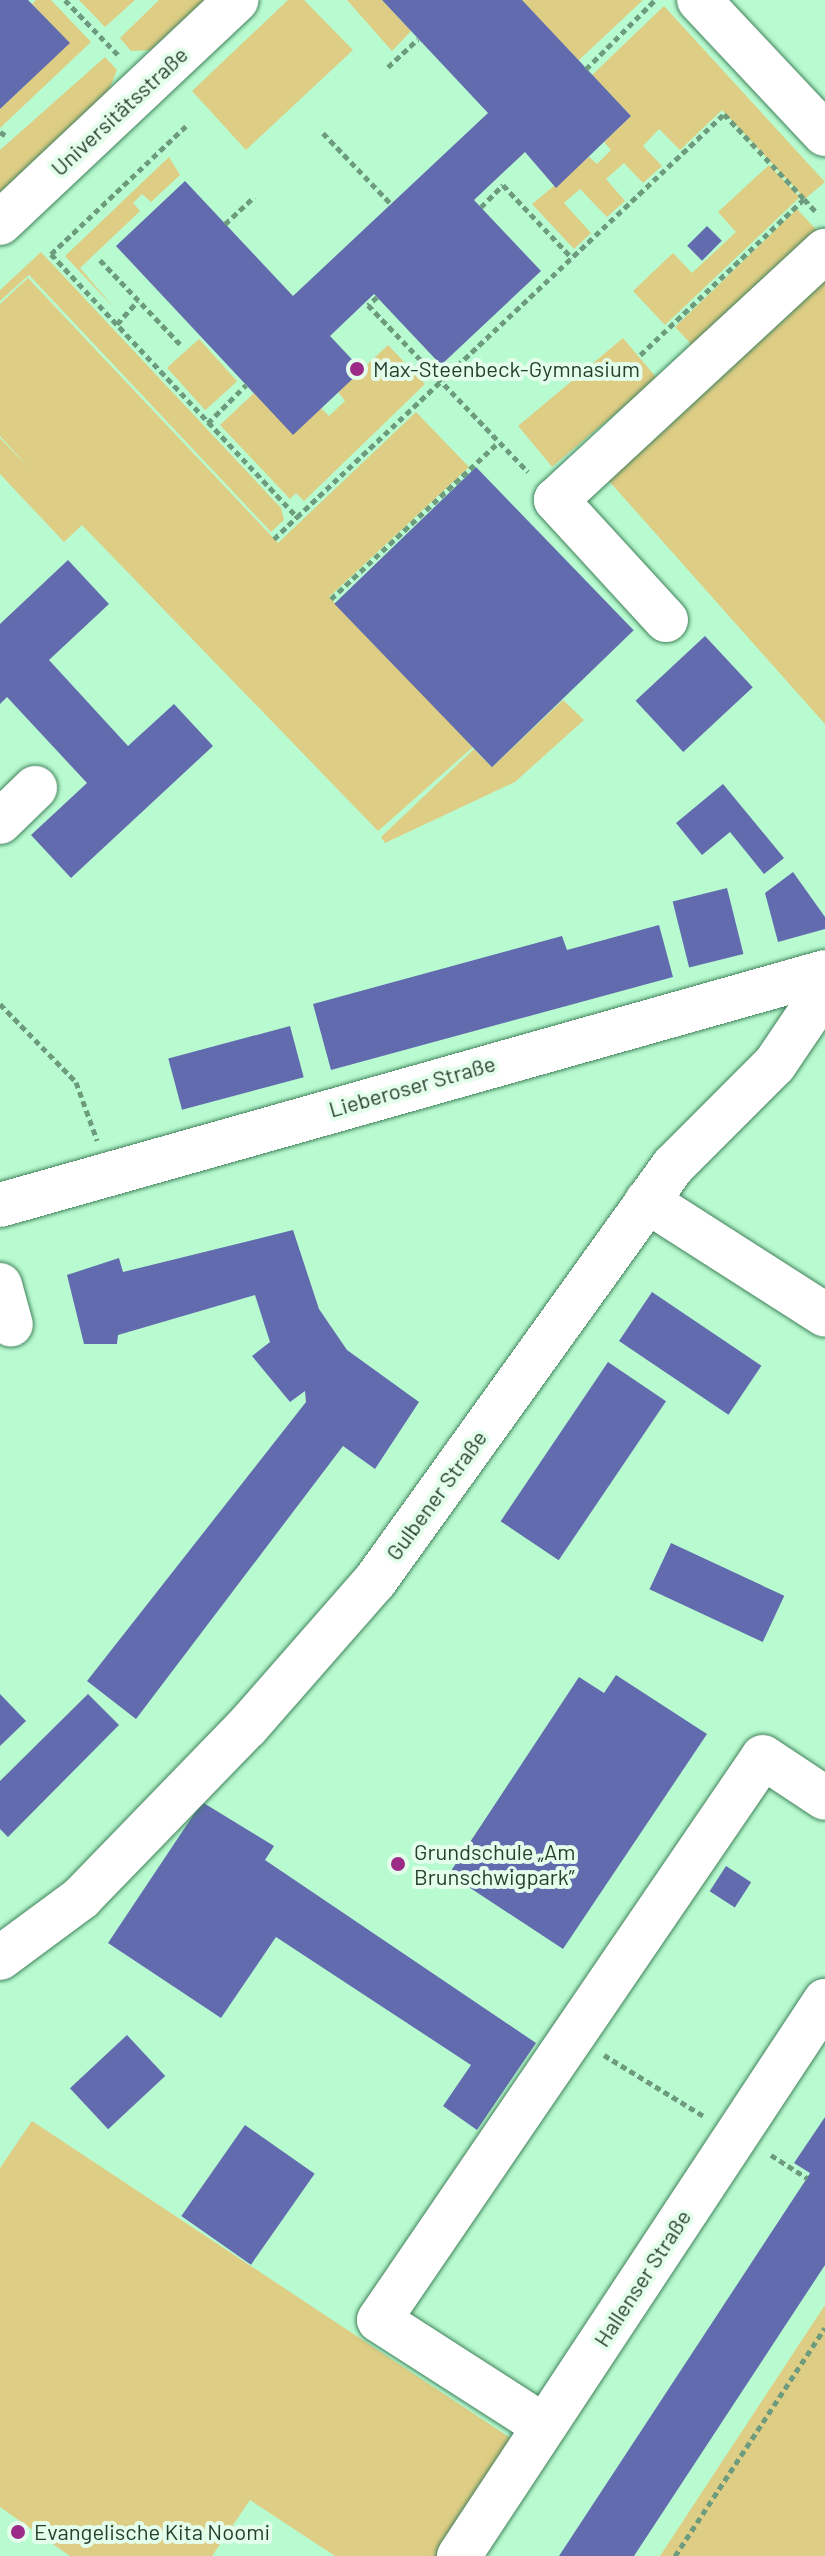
<!DOCTYPE html>
<html>
<head>
<meta charset="utf-8">
<style>
  body { margin:0 }
  #map { position:relative; width:825px; height:2556px; overflow:hidden; background:#b9fbd1; font-family:Barlow,sans-serif }
  div>[style] { position:absolute }
  .green>* { inset:0; background:#decd85; transform-origin:0 0 }
  .building>* { inset:0; background:#616bae; transform-origin:0 0 }
  .path>* { height:5px; margin-top:-2.5px; transform-origin:0; background:repeating-linear-gradient(90deg,#6d9b7e 0 6px,transparent 0 10px) }
  .roads { filter:drop-shadow(0 0 2px #41815b) drop-shadow(0 0 2px #41815b) }
  .minor>* { height:44px; margin:-22px; padding:0 22px; transform-origin:22px; border-radius:22px; background:#fff }
  .dots>* { width:22px; height:22px; translate:-50% -50%; box-sizing:border-box; border:4px solid #e4feec; border-radius:50% }
  span { translate:-50% -50%; white-space:nowrap; text-align:center; line-height:1.15; -webkit-text-stroke:8px #e4feec; paint-order:stroke }
  .street-label { font-size:22px; color:#25402f }
  .poi-label { font-size:22px; color:#25402f }
  .left { translate:0 -50%; text-align:left }
</style>
</head>
<body>
<div id="map">
  <div class="green">
    <div style="clip-path:polygon(36px 0,51px 0,91px 42px,0 128px,0 109px,69px 43px,32px 4px)"></div>
    <div style="clip-path:polygon(79px 0,135px 0,105px 27px)"></div>
    <div style="clip-path:polygon(159px 0,204px 0,151px 50px,131px 51px,120px 38px)"></div>
    <div style="clip-path:polygon(288px 0,304px 0,353px 50px,246px 150px,192px 91px)"></div>
    <div style="clip-path:polygon(347px 0,382px 0,411px 31px,392px 51px)"></div>
    <div style="clip-path:polygon(522px 0,643px 0,578px 61px)"></div>
    <div style="clip-path:polygon(664px 6px,825px 182px,805px 199px,722px 110px,680px 150px,659px 129px,643px 146px,662px 166px,643px 183px,624px 163px,606px 179px,625px 201px,607px 217px,580px 189px,564px 203px,591px 233px,574px 249px,532px 204px,589px 157px,597px 164px,611px 150px,604px 142px,631px 116px,592px 75px)"></div>
    <div style="clip-path:polygon(105px 57px,117px 70px,109px 90px,0 195px,0 150px)"></div>
    <div style="clip-path:polygon(169px 157px,180px 175px,151px 202px,142px 194px,133px 203px,140px 211px,80px 268px,116px 310px,65px 256px)"></div>
    <div style="clip-path:polygon(769px 165px,800px 197px,665px 325px,633px 291px,673px 253px,692px 273px,736px 232px,718px 212px)"></div>
    <div style="clip-path:polygon(797px 209px,823px 237px,693px 346px,675px 327px)"></div>
    <div style="clip-path:polygon(41px 252px,281px 508px,284px 520px,271px 532px,29px 275px,0 301px,0 290px)"></div>
    <div style="clip-path:polygon(825px 269px,825px 724px,601px 472px)"></div>
    <div style="clip-path:polygon(28px 278px,278px 543px,416px 412px,469px 467px,329px 597px,473px 747px,378px 831px,82px 525px,64px 542px,0 474px,0 438px,30px 469px,0 436px,0 304px)"></div>
    <div style="left:623px;top:338px;width:53px;height:137px;rotate:50deg"></div>
    <div style="left:199px;top:339px;width:57px;height:43px;rotate:48deg"></div>
    <div style="clip-path:polygon(388px 345px,425px 384px,304px 501px,296px 493px,290px 499px,220px 425px,254px 393px,293px 434px,321px 408px,329px 416px,345px 401px,338px 392px)"></div>
    <div style="clip-path:polygon(563px 700px,584px 720px,515px 782px,385px 843px,381px 837px,474px 749px,492px 767px)"></div>
    <div style="clip-path:polygon(32px 2121px,515px 2441px,443px 2556px,335px 2556px,250px 2500px,212px 2556px,70px 2556px,0 2507px,0 2168px)"></div>
    <div style="clip-path:polygon(825px 2305px,825px 2556px,660px 2556px)"></div>
  </div>
  <div class="building">
    <div style="clip-path:polygon(0 0,28px 0,70px 43px,0 109px)"></div>
    <div style="clip-path:polygon(382px 0,522px 0,631px 116px,556px 188px,525px 152px,474px 200px,541px 271px,441px 365px,374px 294px,330px 336px,362px 370px,293px 435px,116px 246px,185px 181px,293px 296px,488px 113px)"></div>
    <div style="left:707px;top:226px;width:21px;height:28px;rotate:45deg"></div>
    <div style="left:476px;top:467px;width:227px;height:197px;rotate:46deg"></div>
    <div style="clip-path:polygon(68px 560px,109px 604px,49px 660px,128px 746px,174px 704px,213px 746px,71px 878px,31px 835px,87px 783px,7px 697px,0 704px,0 624px)"></div>
    <div style="left:705px;top:636px;width:70px;height:95px;rotate:47deg"></div>
    <div style="clip-path:polygon(723px 784px,784px 858px,764px 874px,730px 832px,702px 855px,676px 823px)"></div>
    <div style="clip-path:polygon(793px 872px,825px 917px,825px 929px,778px 942px,765px 893px)"></div>
    <div style="left:727px;top:888px;width:68px;height:56px;rotate:76deg"></div>
    <div style="clip-path:polygon(659px 925px,673px 977px,331px 1070px,313px 1004px,562px 936px,567px 950px)"></div>
    <div style="left:290px;top:1026px;width:53px;height:126px;rotate:75deg"></div>
    <div style="clip-path:polygon(293px 1230px,319px 1309px,347px 1350px,419px 1402px,375px 1469px,343px 1446px,136px 1719px,87px 1681px,306px 1402px,305px 1391px,290px 1402px,252px 1356px,270px 1342px,255px 1295px,118px 1335px,117px 1344px,84px 1344px,67px 1275px,119px 1258px,123px 1272px)"></div>
    <div style="left:652px;top:1292px;width:132px;height:59px;rotate:34deg"></div>
    <div style="left:608px;top:1362px;width:70px;height:192px;rotate:34deg"></div>
    <div style="left:671px;top:1543px;width:125px;height:51px;rotate:25deg"></div>
    <div style="clip-path:polygon(616px 1675px,707px 1734px,563px 1949px,449px 1874px,579px 1677px,604px 1693px)"></div>
    <div style="clip-path:polygon(0 1694px,26px 1721px,0 1746px)"></div>
    <div style="clip-path:polygon(88px 1694px,119px 1725px,8px 1837px,0 1829px,0 1781px)"></div>
    <div style="clip-path:polygon(202px 1802px,274px 1846px,265px 1860px,536px 2043px,477px 2130px,443px 2106px,471px 2065px,276px 1937px,221px 2018px,108px 1943px)"></div>
    <div style="left:726px;top:1866px;width:30px;height:30px;rotate:33deg"></div>
    <div style="left:127px;top:2035px;width:56px;height:78px;rotate:47deg"></div>
    <div style="clip-path:polygon(825px 2117px,825px 2265px,634px 2556px,559px 2556px,807px 2178px,810px 2173px,794px 2163px)"></div>
    <div style="left:245px;top:2125px;width:85px;height:111px;rotate:35deg"></div>
  </div>
  <div class="path">
    <div style="left:65px;top:0;width:79px;rotate:46deg"></div>
    <div style="left:388px;top:67px;width:41px;rotate:-43deg"></div>
    <div style="left:586px;top:69px;width:98px;rotate:-45deg"></div>
    <div style="left:186px;top:126px;width:186px;rotate:136.5deg"></div>
    <div style="left:51px;top:254px;width:360px;rotate:46.9deg"></div>
    <div style="left:297px;top:517px;width:587px;rotate:-43.34deg"></div>
    <div style="left:724px;top:114px;width:117px;rotate:46.7deg"></div>
    <div style="left:804px;top:199px;width:226px;rotate:136.4deg"></div>
    <div style="left:0;top:132px;width:6px;rotate:31deg"></div>
    <div style="left:323px;top:133px;width:98px;rotate:46.2deg"></div>
    <div style="left:804px;top:199px;width:19px;rotate:47deg"></div>
    <div style="left:481px;top:207px;width:31px;rotate:-45deg"></div>
    <div style="left:503px;top:185px;width:100px;rotate:46.6deg"></div>
    <div style="left:225px;top:224px;width:40px;rotate:-43deg"></div>
    <div style="left:100px;top:260px;width:119px;rotate:46.4deg"></div>
    <div style="left:377px;top:297px;width:12px;rotate:138deg"></div>
    <div style="left:368px;top:305px;width:231px;rotate:46.2deg"></div>
    <div style="left:117px;top:324px;width:31px;rotate:-48deg"></div>
    <div style="left:208px;top:423px;width:54px;rotate:-45deg"></div>
    <div style="left:274px;top:539px;width:32px;rotate:-44deg"></div>
    <div style="left:331px;top:599px;width:230px;rotate:-43.1deg"></div>
    <div style="left:0;top:1004px;width:109px;rotate:45.7deg"></div>
    <div style="left:76px;top:1082px;width:62px;rotate:70.1deg"></div>
    <div style="left:604px;top:2055px;width:119px;rotate:31.5deg"></div>
    <div style="left:771px;top:2155px;width:43px;rotate:32.6deg"></div>
    <div style="left:675px;top:2556px;width:273px;rotate:-56.7deg"></div>
  </div>
  <div class="roads">
    <div class="minor">
      <div style="left:699px;top:0;width:184px;rotate:46.8deg"></div>
      <div style="left:0;top:223px;width:325px;rotate:-43.3deg"></div>
      <div style="left:666px;top:620px;width:163px;rotate:-132.5deg"></div>
      <div style="left:556px;top:500px;width:367px;rotate:-42.8deg"></div>
      <div style="left:0;top:822px;width:49px;rotate:-44.2deg"></div>
      <div style="left:647px;top:1201px;width:211px;rotate:32.6deg"></div>
      <div style="left:0;top:1205px;width:857px;rotate:-15.77deg"></div>
      <div style="left:0;top:1285px;width:41px;rotate:74.6deg"></div>
      <div style="left:0;top:1958px;width:101px;rotate:-36.5deg"></div>
      <div style="left:81px;top:1898px;width:238px;rotate:-45.9deg"></div>
      <div style="left:247px;top:1727px;width:194px;rotate:-48.8deg"></div>
      <div style="left:375px;top:1581px;width:511px;rotate:-54.32deg"></div>
      <div style="left:673px;top:1166px;width:144px;rotate:-45deg"></div>
      <div style="left:775px;top:1064px;width:89px;rotate:-56deg"></div>
      <div style="left:544px;top:2426px;width:196px;rotate:-147.3deg"></div>
      <div style="left:379px;top:2320px;width:681px;rotate:-55.7deg"></div>
      <div style="left:763px;top:1757px;width:74px;rotate:33.5deg"></div>
      <div style="left:459px;top:2556px;width:665px;rotate:-56.6deg"></div>
    </div>
  </div>
  <div class="dots">
    <div style="left:357px;top:369px;background:#9c2b88"></div>
    <div style="left:398px;top:1864px;background:#9c2b88"></div>
    <div style="left:18px;top:2532px;background:#9c2b88"></div>
  </div>
  <div class="street-label">
    <span style="left:119px;top:111px;rotate:-43deg">Universitätsstraße</span>
    <span style="left:412px;top:1086px;rotate:-16deg">Lieberoser Straße</span>
    <span style="left:436px;top:1495px;rotate:-54deg">Gulbener Straße</span>
    <span style="left:642px;top:2278px;rotate:-57deg">Hallenser Straße</span>
  </div>
  <div class="poi-label">
    <span class="left" style="left:373px;top:369px">Max-Steenbeck-Gymnasium</span>
    <span class="left" style="left:414px;top:1864px">Grundschule „Am<br>Brunschwigpark”</span>
    <span class="left" style="left:34px;top:2532px">Evangelische Kita Noomi</span>
  </div>
</div>
</body>
</html>
